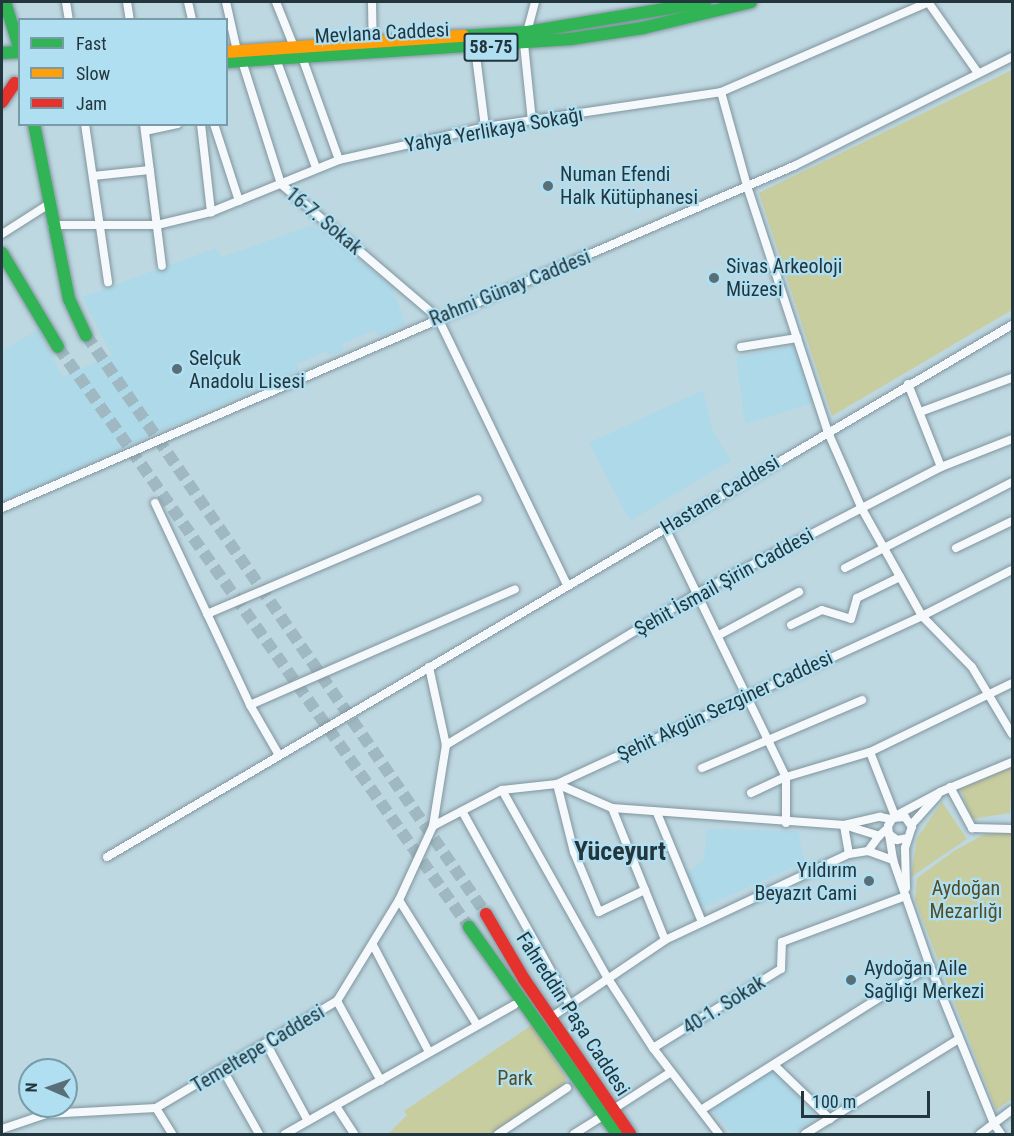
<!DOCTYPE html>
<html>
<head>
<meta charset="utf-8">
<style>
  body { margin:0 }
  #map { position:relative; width:1014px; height:1136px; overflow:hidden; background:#bed8e2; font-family:"Roboto Condensed",sans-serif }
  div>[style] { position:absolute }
  .built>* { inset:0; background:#aed9e9 }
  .green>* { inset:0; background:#c8cd9f }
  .primary-tunnel>* { height:12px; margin-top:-6px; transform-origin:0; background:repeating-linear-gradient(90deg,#9fb8c1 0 12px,transparent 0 18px) }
  .roads { filter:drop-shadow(0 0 2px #81959d) drop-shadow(0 0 2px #81959d) }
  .street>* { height:8px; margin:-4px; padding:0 4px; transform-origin:4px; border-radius:4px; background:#f5f9fb }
  .fast>* { height:12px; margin:-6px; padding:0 6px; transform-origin:6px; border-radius:6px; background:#30b455 }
  .slow>* { height:12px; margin:-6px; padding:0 6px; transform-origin:6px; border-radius:6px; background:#ff9f0a }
  .jam>* { height:12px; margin:-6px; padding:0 6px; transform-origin:6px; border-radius:6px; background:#e5322d }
  .dots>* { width:16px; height:16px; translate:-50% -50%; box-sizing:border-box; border:3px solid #afdff1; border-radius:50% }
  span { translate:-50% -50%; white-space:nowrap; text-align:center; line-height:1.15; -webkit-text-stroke:4.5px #afdff1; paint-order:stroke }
  .shield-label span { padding:2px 4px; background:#afdff1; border:2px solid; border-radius:4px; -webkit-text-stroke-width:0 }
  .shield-label { font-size:18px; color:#23363d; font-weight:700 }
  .street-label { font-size:20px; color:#23363d }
  .poi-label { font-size:20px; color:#23363d }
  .left { translate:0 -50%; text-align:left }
  .right { translate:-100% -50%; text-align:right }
  .park-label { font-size:20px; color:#524d24 }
  .district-label { font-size:26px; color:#23363d; font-weight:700 }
  .frame { position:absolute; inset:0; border:3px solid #23363d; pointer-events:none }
  .legend { position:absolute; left:18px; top:18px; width:210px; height:108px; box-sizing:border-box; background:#afdff1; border:2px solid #779ba9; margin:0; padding:8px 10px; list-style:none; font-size:18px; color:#23363d }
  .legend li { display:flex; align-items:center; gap:12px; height:30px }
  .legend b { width:30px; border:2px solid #779ba9 }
  .north { position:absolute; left:18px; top:1058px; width:60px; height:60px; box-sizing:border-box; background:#afdff1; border:2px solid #779ba9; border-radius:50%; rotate:272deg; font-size:16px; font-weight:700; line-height:24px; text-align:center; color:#23363d }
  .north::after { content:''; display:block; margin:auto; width:21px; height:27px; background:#596f77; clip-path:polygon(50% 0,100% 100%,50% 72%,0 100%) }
  .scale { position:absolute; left:801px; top:1091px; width:129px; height:27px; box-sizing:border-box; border:3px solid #23363d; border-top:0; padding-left:8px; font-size:18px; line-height:21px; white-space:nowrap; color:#23363d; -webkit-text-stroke:4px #afdff1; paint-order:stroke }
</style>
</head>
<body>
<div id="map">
  <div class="built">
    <div style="clip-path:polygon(313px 225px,392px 286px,405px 324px,378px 336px,375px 330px,342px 344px,344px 350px,330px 356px,327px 351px,297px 364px,299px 370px,2px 502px,2px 351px,39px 329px,62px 377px,112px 355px,82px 297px,216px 248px,222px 257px)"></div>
    <div style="clip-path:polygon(796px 346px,813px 403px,745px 424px,736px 357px)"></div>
    <div style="clip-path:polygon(703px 390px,713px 432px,731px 460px,630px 521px,589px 443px)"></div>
    <div style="clip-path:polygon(707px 829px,798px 831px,805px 862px,701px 908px,685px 875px,704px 860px)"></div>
    <div style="clip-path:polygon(771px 1068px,817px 1117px,792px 1134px,734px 1134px,710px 1108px)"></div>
  </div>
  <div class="green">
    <div style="clip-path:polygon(1012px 70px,1012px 310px,832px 416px,759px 193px)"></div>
    <div style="clip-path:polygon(1012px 767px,1010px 813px,972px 819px,960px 788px)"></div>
    <div style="clip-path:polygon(942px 802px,967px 839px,911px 877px,917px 838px)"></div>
    <div style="clip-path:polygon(999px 832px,1012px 833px,1012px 1099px,996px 1110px,915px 900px,917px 878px,954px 851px,983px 835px)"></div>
    <div style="clip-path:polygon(532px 1025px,566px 1077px,565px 1086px,491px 1134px,388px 1134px,407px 1115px,404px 1111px)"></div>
  </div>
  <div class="primary-tunnel">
    <div style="left:86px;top:335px;width:704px;rotate:55.36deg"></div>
    <div style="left:58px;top:347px;width:711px;rotate:54.68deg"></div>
  </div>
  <div class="roads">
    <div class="street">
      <div style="left:66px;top:2px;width:18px;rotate:81deg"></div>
      <div style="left:127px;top:2px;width:18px;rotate:81deg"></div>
      <div style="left:188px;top:2px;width:18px;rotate:77deg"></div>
      <div style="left:226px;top:2px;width:50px;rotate:77.3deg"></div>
      <div style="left:276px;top:2px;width:48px;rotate:68.2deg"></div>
      <div style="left:372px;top:2px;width:39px;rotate:89deg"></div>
      <div style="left:928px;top:2px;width:87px;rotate:54.8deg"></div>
      <div style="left:527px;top:32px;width:31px;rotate:-75deg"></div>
      <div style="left:524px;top:44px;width:78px;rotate:84.1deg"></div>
      <div style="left:475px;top:48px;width:80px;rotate:82.8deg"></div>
      <div style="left:302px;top:57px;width:109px;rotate:70.2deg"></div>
      <div style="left:276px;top:59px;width:116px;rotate:69.8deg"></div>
      <div style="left:242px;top:61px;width:129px;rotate:72.4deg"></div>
      <div style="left:281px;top:184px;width:206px;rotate:40.5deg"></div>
      <div style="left:438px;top:318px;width:297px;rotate:64.2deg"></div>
      <div style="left:721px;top:92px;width:98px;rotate:74.5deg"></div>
      <div style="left:747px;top:186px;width:257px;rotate:71.8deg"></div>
      <div style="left:827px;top:430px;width:86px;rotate:66.1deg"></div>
      <div style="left:862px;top:509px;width:123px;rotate:60.7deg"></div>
      <div style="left:922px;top:616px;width:71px;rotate:45.6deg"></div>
      <div style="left:972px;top:667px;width:78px;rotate:59.2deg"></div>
      <div style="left:85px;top:124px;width:160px;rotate:81.7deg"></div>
      <div style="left:144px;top:124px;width:143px;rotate:82.8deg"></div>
      <div style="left:201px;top:124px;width:89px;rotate:83.5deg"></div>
      <div style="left:214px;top:124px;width:81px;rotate:72deg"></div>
      <div style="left:145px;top:131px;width:33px;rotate:-12deg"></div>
      <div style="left:93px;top:176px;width:57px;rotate:-6deg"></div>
      <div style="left:52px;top:225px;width:105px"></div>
      <div style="left:157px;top:225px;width:56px;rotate:-13.5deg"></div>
      <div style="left:211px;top:212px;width:138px;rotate:-22.1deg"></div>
      <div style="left:339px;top:160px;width:150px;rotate:-12.7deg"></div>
      <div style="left:485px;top:127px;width:239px;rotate:-8.4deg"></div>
      <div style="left:721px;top:92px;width:227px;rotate:-23.4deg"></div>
      <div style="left:2px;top:234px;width:56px;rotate:-32.6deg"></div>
      <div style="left:741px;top:347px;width:57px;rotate:-9.1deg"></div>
      <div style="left:908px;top:384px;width:89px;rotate:68.3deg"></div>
      <div style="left:920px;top:412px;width:98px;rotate:-20.3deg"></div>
      <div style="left:155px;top:503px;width:223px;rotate:64.8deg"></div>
      <div style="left:250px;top:705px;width:58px;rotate:59.9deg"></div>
      <div style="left:2px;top:508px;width:863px;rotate:-23.36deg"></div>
      <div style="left:794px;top:166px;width:244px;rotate:-26.6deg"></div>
      <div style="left:665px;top:528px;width:277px;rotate:64.1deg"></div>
      <div style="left:786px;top:777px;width:46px;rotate:90deg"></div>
      <div style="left:956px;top:548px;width:62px;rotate:-25.7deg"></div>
      <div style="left:845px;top:568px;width:188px;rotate:-27.2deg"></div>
      <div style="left:207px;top:614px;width:294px;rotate:-23deg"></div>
      <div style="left:791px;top:625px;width:34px;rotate:-26deg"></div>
      <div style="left:822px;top:610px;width:30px;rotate:17deg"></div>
      <div style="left:851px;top:619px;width:22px;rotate:-74deg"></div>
      <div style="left:857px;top:598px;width:48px;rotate:-26deg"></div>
      <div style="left:719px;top:635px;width:91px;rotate:-28.3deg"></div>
      <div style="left:250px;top:705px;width:289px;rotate:-23.6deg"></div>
      <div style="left:446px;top:745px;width:292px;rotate:-31.1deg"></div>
      <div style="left:696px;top:594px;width:276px;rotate:-27.4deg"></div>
      <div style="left:941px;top:467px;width:76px;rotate:-21.5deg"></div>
      <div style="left:870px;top:752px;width:69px;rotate:68.7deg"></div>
      <div style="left:702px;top:768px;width:174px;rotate:-23deg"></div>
      <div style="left:557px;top:784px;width:60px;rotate:23.6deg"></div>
      <div style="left:612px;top:808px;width:233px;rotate:4.2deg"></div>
      <div style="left:844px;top:825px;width:37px;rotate:17deg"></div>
      <div style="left:879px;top:836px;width:12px;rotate:-42deg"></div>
      <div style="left:557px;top:784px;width:70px;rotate:76deg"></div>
      <div style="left:574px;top:852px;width:65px;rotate:67.4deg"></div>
      <div style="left:599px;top:912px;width:51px;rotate:-25.6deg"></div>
      <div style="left:950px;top:787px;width:47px;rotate:61.8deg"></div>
      <div style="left:972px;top:828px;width:40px;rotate:1.4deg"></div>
      <div style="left:502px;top:790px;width:214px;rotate:60.7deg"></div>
      <div style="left:607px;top:977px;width:85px;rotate:57.1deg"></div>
      <div style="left:653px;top:1048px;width:108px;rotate:52.5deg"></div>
      <div style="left:751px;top:793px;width:38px;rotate:-25deg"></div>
      <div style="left:786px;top:777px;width:88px;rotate:-16.6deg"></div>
      <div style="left:870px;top:752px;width:158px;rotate:-25.9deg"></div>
      <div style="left:612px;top:808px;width:142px;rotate:68.1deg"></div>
      <div style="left:462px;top:811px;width:220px;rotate:60.9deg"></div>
      <div style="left:657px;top:813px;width:118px;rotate:67.6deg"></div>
      <div style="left:897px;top:815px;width:49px;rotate:-28.1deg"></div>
      <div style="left:940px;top:792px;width:78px;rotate:-22.6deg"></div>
      <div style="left:912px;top:824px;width:38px;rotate:-48deg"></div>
      <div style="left:433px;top:826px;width:78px;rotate:-27.6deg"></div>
      <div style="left:502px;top:790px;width:55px;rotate:-6.2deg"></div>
      <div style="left:557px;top:784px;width:402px;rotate:-24.7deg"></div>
      <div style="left:922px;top:616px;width:101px;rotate:-27.1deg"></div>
      <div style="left:889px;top:834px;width:26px;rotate:81deg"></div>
      <div style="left:893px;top:860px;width:112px;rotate:70.8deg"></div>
      <div style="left:930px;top:966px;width:170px;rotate:67.9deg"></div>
      <div style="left:994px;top:1124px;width:12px;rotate:55deg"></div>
      <div style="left:868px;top:851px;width:27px;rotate:20deg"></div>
      <div style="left:849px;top:854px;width:29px;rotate:-100deg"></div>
      <div style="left:844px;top:825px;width:37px;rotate:-13deg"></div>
      <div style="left:880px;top:817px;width:11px;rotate:10deg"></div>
      <div style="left:107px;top:857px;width:1050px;rotate:-30.45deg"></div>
      <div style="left:906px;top:888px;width:40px;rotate:-91.4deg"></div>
      <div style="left:905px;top:848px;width:22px;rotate:-72deg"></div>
      <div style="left:912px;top:827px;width:12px;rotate:-125deg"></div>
      <div style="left:905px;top:817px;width:12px;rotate:175deg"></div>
      <div style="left:893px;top:818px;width:9px;rotate:122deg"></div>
      <div style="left:888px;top:826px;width:8px;rotate:83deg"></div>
      <div style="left:889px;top:834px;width:10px;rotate:37deg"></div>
      <div style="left:897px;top:840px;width:10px;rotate:-11deg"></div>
      <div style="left:399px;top:900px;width:147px;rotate:58deg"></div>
      <div style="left:373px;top:945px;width:121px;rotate:62.4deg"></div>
      <div style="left:337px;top:1001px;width:91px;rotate:61.2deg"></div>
      <div style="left:550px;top:1018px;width:139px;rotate:-34.1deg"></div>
      <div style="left:665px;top:940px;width:203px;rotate:-25.1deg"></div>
      <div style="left:849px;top:854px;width:19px;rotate:-9deg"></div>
      <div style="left:868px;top:851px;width:19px;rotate:-54deg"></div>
      <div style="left:267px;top:1045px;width:86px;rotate:61.7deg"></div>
      <div style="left:653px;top:1048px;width:150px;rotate:-31.7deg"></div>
      <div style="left:781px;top:969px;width:27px;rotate:-88deg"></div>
      <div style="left:782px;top:942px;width:132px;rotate:-20.4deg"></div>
      <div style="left:774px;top:1065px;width:78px;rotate:44deg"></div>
      <div style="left:223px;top:1070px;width:73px;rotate:60.6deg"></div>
      <div style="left:336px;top:1106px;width:33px;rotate:57deg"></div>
      <div style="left:156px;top:1108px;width:31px;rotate:58deg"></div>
      <div style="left:612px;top:1110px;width:70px;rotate:-32.8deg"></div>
      <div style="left:701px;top:1110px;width:271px;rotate:-32.2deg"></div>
      <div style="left:2px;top:1129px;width:46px;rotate:-18.8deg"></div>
      <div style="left:46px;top:1114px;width:110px;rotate:-3.1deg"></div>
      <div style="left:156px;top:1108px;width:210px;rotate:-30.6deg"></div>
      <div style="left:337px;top:1001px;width:119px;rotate:-58.5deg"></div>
      <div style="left:399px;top:900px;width:81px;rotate:-65.3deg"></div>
      <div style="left:433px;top:826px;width:82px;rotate:-80.9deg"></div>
      <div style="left:446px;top:745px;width:80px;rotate:-102.3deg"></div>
      <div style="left:285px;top:1134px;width:263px;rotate:-29.4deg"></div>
      <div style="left:498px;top:1134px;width:83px;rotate:-33.7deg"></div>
      <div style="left:574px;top:1134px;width:36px;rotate:-32deg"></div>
      <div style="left:805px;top:1134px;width:181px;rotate:-31.7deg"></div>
      <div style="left:980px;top:1134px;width:40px;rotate:-37deg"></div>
    </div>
    <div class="fast">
      <div style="left:5px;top:2px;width:50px;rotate:72.6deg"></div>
      <div style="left:463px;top:36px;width:64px;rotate:-3.6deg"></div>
      <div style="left:527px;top:32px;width:181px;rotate:-9.5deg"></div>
      <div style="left:2px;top:53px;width:18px;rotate:-3deg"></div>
      <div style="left:226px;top:62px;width:346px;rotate:-3.8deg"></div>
      <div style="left:571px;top:39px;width:73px;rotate:-8.7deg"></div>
      <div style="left:643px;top:28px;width:111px;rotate:-13.5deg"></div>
      <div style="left:34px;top:124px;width:178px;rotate:78.7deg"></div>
      <div style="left:69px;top:299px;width:40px;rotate:65deg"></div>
      <div style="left:2px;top:253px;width:109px;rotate:59.2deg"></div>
      <div style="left:469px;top:927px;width:254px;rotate:54.4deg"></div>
    </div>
    <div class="slow">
      <div style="left:226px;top:52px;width:238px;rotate:-3.9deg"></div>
    </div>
    <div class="jam">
      <div style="left:2px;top:102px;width:23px;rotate:-56deg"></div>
      <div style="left:486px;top:914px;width:75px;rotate:59.7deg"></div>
      <div style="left:524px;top:979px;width:188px;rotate:55.6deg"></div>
    </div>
  </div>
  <div class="dots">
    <div style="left:548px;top:186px;background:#596f77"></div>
    <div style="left:714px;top:278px;background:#596f77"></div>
    <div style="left:177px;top:369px;background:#596f77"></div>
    <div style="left:869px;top:881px;background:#596f77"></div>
    <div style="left:851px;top:980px;background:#596f77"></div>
  </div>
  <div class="shield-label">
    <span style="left:491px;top:47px">58-75</span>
  </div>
  <div class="street-label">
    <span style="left:382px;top:33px;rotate:-3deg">Mevlana Caddesi</span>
    <span style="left:494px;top:130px;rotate:-10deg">Yahya Yerlikaya Sokağı</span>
    <span style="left:324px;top:221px;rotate:40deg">16-7. Sokak</span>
    <span style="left:510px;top:288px;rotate:-22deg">Rahmi Günay Caddesi</span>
    <span style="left:720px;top:495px;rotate:-31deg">Hastane Caddesi</span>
    <span style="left:724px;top:582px;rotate:-29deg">Şehit İsmail Şirin Caddesi</span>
    <span style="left:725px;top:706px;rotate:-25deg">Şehit Akgün Sezginer Caddesi</span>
    <span style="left:724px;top:1005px;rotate:-32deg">40-1. Sokak</span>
    <span style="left:573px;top:1014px;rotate:57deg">Fahreddin Paşa Caddesi</span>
    <span style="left:258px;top:1049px;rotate:-31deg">Temeltepe Caddesi</span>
  </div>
  <div class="poi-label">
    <span class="left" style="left:560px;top:186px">Numan Efendi<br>Halk Kütüphanesi</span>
    <span class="left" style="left:726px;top:278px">Sivas Arkeoloji<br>Müzesi</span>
    <span class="left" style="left:189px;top:370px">Selçuk<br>Anadolu Lisesi</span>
    <span class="right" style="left:857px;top:882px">Yıldırım<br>Beyazıt Cami</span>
    <span class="left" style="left:864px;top:980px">Aydoğan Aile<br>Sağlığı Merkezi</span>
  </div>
  <div class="park-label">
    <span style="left:966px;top:900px">Aydoğan<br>Mezarlığı</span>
    <span style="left:515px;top:1078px">Park</span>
  </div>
  <div class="district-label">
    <span style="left:620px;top:852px">Yüceyurt</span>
  </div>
  <div class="frame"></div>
  <ul class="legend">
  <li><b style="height:8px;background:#30b455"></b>Fast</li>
  <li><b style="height:8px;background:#ff9f0a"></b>Slow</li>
  <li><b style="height:8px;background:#e5322d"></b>Jam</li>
  </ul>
  <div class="north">N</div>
  <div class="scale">100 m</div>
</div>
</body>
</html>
